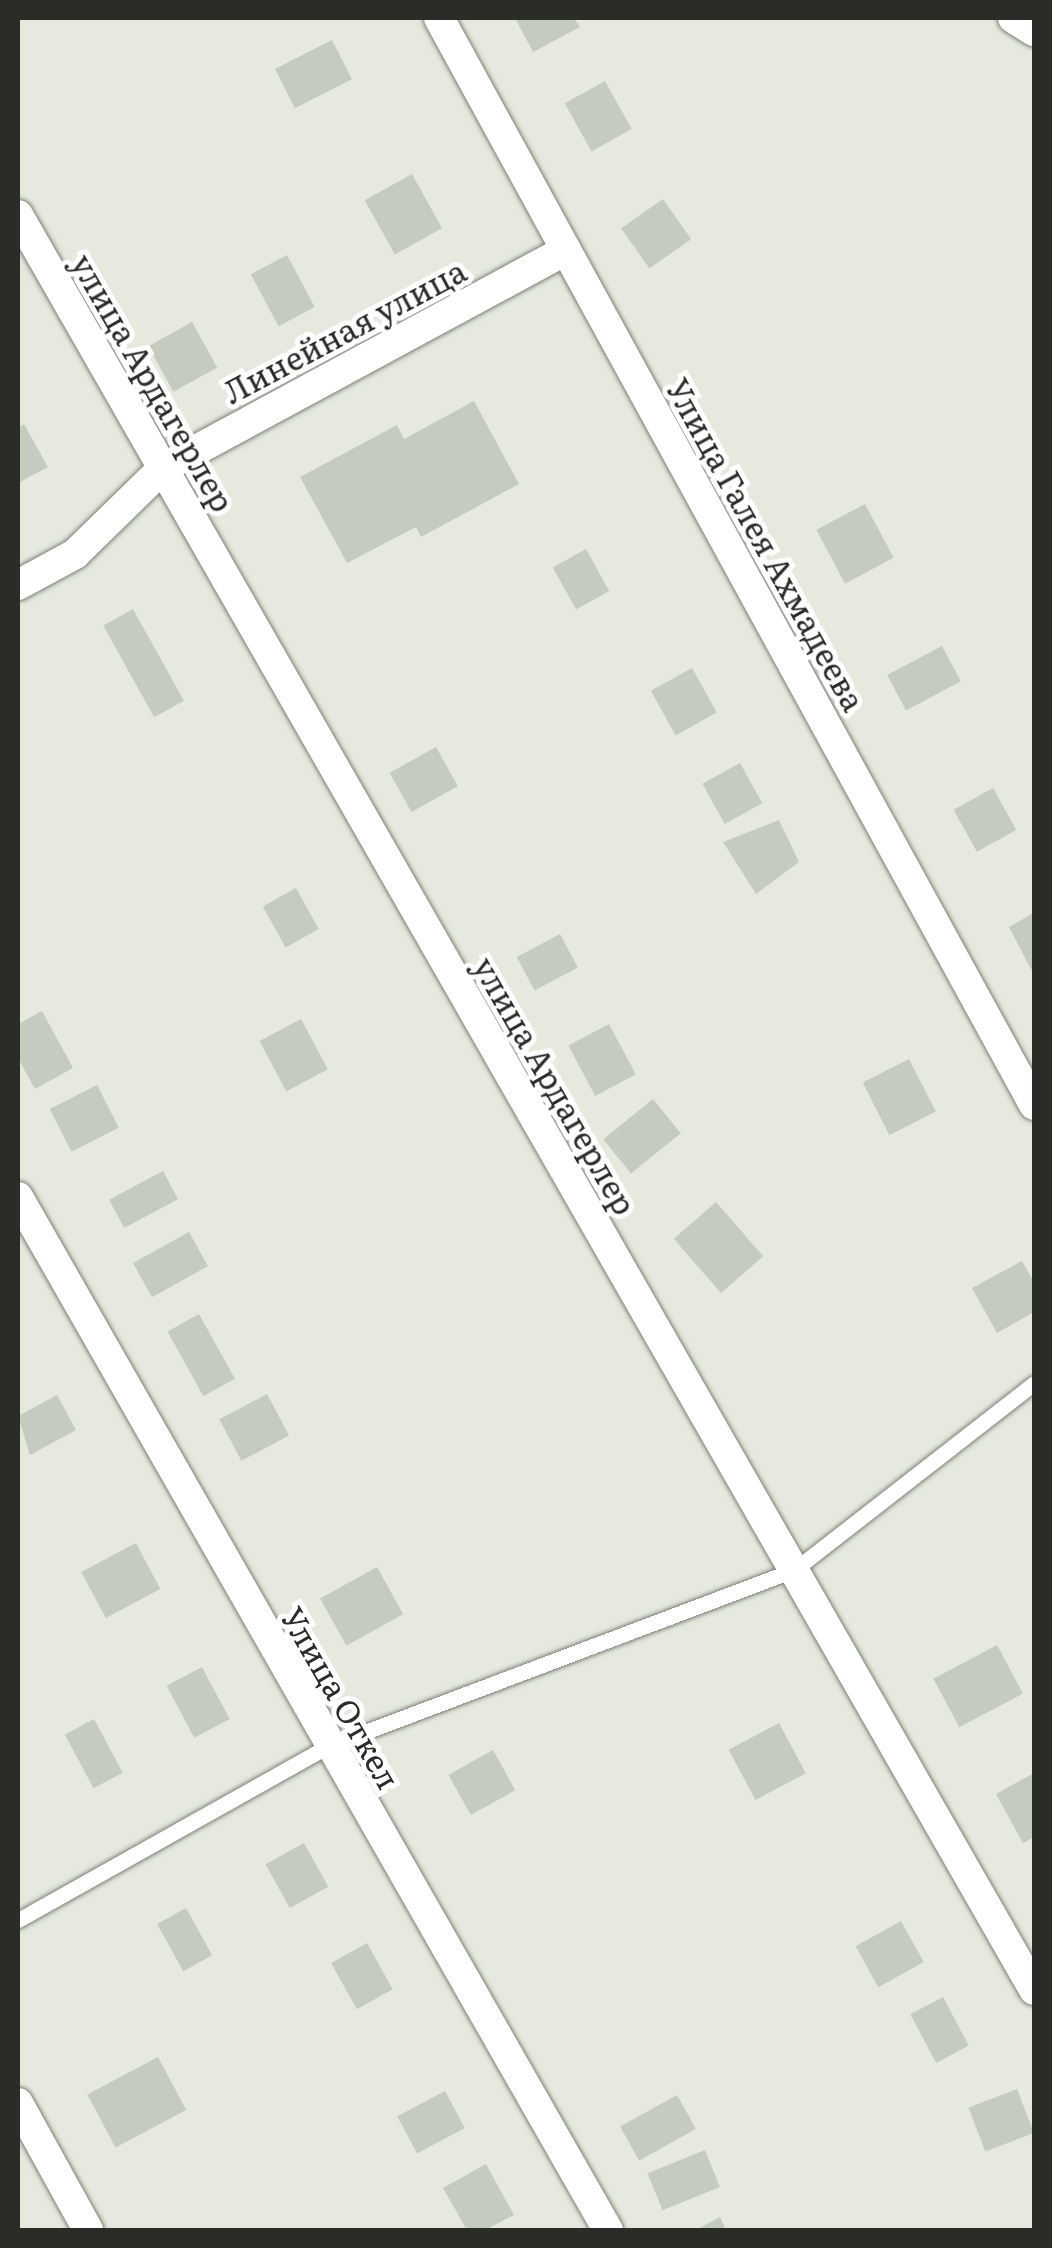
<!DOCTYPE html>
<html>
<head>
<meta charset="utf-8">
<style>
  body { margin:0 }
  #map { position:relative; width:1052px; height:2248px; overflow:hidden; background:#e5e9de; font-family:Literata,serif }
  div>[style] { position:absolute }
  .building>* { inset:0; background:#c6cbc0; transform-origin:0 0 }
  .roads { filter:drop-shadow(0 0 2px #7d8076) drop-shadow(0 0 2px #7d8076) }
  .service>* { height:15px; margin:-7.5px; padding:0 7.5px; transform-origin:7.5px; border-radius:7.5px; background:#fff }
  .minor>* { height:30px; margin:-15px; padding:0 15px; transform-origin:15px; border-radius:15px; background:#fff }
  span { translate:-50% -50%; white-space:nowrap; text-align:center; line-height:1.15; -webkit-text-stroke:10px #fff; paint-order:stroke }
  .street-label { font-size:32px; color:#2a2c28 }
  .frame { position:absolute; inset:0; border:20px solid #2a2c28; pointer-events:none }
</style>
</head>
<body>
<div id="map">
  <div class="building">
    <div style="clip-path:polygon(515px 18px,574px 18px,580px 27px,533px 52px)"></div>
    <div style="left:332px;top:40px;width:44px;height:64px;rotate:63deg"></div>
    <div style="left:605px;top:81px;width:55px;height:46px;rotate:61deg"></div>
    <div style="left:412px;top:174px;width:62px;height:54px;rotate:61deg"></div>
    <div style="left:663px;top:199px;width:49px;height:51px;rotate:55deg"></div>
    <div style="left:287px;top:255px;width:59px;height:41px;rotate:62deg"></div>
    <div style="left:192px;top:322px;width:52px;height:50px;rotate:61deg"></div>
    <div style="clip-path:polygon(474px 401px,519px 484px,421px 537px,416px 527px,347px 563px,300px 477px,397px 425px,404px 439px)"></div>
    <div style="clip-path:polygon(24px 424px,48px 467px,18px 483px,18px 428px)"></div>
    <div style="left:865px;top:504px;width:61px;height:55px;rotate:62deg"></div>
    <div style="left:586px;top:549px;width:48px;height:38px;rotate:61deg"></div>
    <div style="left:133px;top:609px;width:105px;height:34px;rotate:61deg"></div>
    <div style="left:942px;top:646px;width:40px;height:62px;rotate:62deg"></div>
    <div style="left:692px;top:668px;width:51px;height:47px;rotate:61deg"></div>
    <div style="left:436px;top:747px;width:45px;height:53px;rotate:61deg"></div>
    <div style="left:740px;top:763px;width:46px;height:43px;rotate:61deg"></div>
    <div style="left:993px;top:788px;width:48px;height:45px;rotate:61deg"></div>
    <div style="clip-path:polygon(779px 820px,799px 862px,756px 894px,723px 842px)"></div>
    <div style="left:296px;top:888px;width:47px;height:38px;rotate:61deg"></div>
    <div style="clip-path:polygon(1034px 913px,1034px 975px,1009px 927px)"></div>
    <div style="left:560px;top:934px;width:38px;height:49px;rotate:62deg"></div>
    <div style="clip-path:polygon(42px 1011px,73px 1068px,35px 1089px,18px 1058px,18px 1024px)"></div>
    <div style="left:301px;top:1019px;width:57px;height:47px;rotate:62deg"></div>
    <div style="left:609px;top:1024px;width:57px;height:46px;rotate:62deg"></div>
    <div style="left:909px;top:1059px;width:59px;height:52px;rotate:63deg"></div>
    <div style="left:97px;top:1085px;width:48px;height:53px;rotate:63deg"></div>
    <div style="left:653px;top:1099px;width:44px;height:64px;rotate:51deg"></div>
    <div style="left:163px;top:1171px;width:32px;height:61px;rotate:62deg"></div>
    <div style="left:716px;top:1202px;width:72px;height:56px;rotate:49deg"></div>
    <div style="left:189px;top:1232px;width:39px;height:64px;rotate:61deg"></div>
    <div style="clip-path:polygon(1022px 1261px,1034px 1282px,1034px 1312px,997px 1333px,972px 1288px)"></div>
    <div style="left:199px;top:1314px;width:74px;height:36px;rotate:61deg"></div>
    <div style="left:267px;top:1394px;width:47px;height:54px;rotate:62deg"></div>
    <div style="clip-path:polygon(57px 1395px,76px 1430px,30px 1455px,18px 1416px)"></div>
    <div style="left:136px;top:1543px;width:52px;height:62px;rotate:62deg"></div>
    <div style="left:377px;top:1567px;width:54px;height:65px;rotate:61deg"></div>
    <div style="left:997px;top:1645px;width:55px;height:72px;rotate:62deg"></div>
    <div style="left:202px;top:1667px;width:59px;height:40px;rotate:62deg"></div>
    <div style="left:94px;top:1719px;width:61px;height:33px;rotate:62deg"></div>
    <div style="left:779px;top:1723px;width:57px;height:57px;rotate:62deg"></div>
    <div style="left:493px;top:1750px;width:46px;height:51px;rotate:61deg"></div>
    <div style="clip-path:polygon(1034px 1773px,1034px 1837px,1023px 1843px,996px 1794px)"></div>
    <div style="left:304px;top:1843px;width:50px;height:44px;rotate:61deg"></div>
    <div style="left:186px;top:1908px;width:54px;height:33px;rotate:61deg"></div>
    <div style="left:901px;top:1921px;width:47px;height:52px;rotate:61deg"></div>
    <div style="left:367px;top:1943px;width:53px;height:41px;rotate:61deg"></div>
    <div style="left:943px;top:1997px;width:55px;height:37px;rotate:62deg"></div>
    <div style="left:158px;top:2057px;width:60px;height:80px;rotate:62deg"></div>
    <div style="left:1017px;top:2089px;width:47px;height:52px;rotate:69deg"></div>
    <div style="left:445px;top:2091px;width:42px;height:54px;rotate:62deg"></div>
    <div style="left:677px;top:2095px;width:39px;height:65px;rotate:61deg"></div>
    <div style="left:705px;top:2150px;width:40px;height:62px;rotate:68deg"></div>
    <div style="clip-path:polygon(486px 2164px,514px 2215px,485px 2230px,467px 2230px,443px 2188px)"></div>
    <div style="clip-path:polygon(720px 2217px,726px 2230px,696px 2230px)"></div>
  </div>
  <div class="roads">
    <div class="service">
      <div style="left:18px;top:1920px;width:355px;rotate:-29.3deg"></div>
      <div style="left:328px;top:1746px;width:498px;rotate:-20.7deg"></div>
      <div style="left:794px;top:1570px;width:304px;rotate:-37.9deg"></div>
    </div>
    <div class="minor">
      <div style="left:439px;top:18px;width:1239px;rotate:61.3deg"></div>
      <div style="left:1013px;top:18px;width:25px;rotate:32deg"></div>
      <div style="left:18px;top:215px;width:2045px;rotate:60.21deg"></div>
      <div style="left:18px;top:585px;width:65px;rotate:-28.5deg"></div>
      <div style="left:75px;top:554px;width:123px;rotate:-44.3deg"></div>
      <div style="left:163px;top:468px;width:458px;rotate:-28.4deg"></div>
      <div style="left:18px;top:1197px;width:1190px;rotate:60.27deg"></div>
      <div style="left:18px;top:2103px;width:145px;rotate:61.1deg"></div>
    </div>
  </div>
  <div class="street-label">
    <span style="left:344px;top:330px;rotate:-28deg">Линейная улица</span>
    <span style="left:154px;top:382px;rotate:60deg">улица Ардагерлер</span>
    <span style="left:767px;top:544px;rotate:61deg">Улица Галея Ахмадеева</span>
    <span style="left:556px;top:1085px;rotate:60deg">улица Ардагерлер</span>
    <span style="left:342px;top:1697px;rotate:60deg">Улица Откел</span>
  </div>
  <div class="frame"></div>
</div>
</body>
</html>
